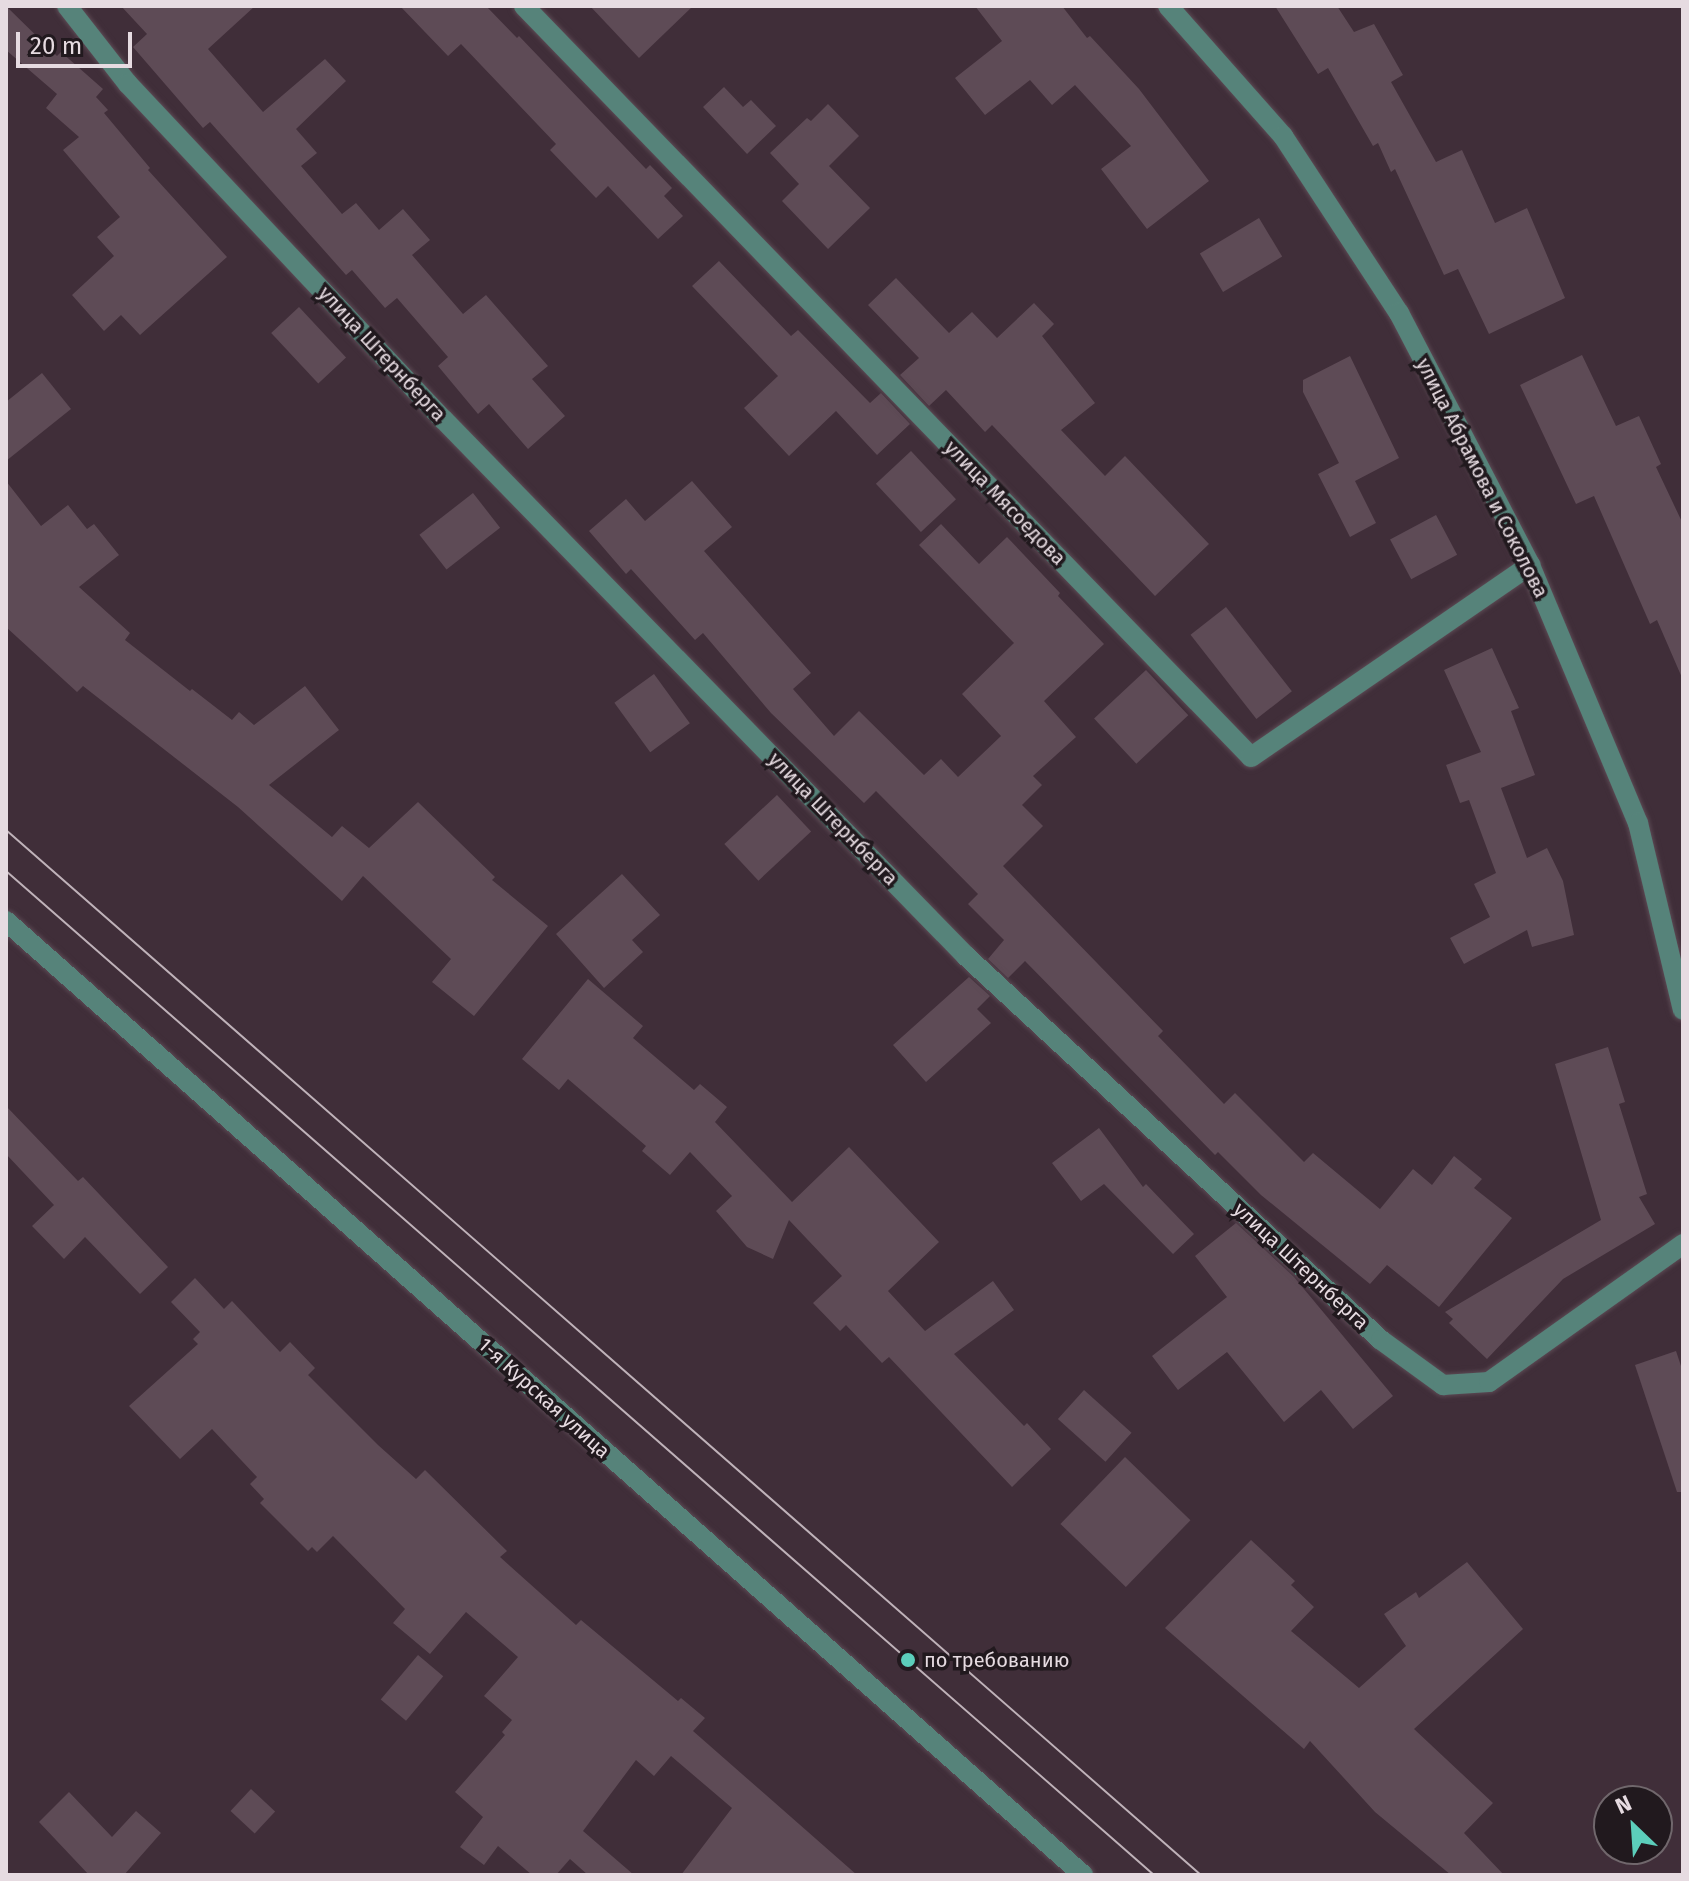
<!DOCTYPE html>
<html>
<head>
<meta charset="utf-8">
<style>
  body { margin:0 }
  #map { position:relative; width:1689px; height:1881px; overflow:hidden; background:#402e39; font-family:"Fira Sans",sans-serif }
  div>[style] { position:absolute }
  .building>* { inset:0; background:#5e4b56; transform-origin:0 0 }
  .roads { filter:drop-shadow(0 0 2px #5b4a54) drop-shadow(0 0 2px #5b4a54) }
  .minor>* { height:20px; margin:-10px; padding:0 10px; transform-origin:10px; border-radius:10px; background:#56837a }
  .tram>* { height:2px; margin:-1px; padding:0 1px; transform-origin:1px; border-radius:1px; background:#bfb2b9 }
  .dots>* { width:22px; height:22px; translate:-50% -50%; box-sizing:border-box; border:4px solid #21191e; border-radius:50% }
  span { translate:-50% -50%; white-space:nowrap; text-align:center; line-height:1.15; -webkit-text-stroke:7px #21191e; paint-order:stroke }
  .street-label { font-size:20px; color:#e6dbe1 }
  .poi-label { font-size:20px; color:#e6dbe1 }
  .left { translate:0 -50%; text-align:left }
  .frame { position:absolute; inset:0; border:8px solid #e6dbe1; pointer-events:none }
  .north { position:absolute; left:1593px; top:1785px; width:80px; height:80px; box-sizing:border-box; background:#21191e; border:2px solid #70676c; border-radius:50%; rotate:335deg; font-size:22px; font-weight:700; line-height:32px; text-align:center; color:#e6dbe1 }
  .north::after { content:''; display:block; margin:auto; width:28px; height:36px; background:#5ccebb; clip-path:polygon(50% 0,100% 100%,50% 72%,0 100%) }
  .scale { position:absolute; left:16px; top:32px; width:116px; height:36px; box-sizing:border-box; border:4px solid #e6dbe1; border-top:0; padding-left:10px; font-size:24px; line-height:28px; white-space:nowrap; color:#e6dbe1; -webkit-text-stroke:6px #21191e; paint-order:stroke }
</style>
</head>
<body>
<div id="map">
  <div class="building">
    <div style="clip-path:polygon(6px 6px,57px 56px,61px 52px,103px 89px,96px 97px,108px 110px,104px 113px,150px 168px,148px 170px,227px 257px,140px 335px,121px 315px,104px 331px,72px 295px,114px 256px,97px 237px,120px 217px,63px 150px,79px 137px,46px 108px,57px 94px,6px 50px)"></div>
    <div style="clip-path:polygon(121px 6px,255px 6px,208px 49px,263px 112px,325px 59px,346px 81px,296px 129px,317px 153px,301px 166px,342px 214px,356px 203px,379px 230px,403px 209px,430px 240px,412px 255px,463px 314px,486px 295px,548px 366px,532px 379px,565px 416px,528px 449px,489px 404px,478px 414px,438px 366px,448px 357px,397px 298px,385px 308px,352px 270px,346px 275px,210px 122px,203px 128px,133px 47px,147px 34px)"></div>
    <div style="clip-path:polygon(400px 6px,486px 6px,517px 38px,519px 36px,646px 169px,650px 165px,672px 188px,664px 196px,683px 216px,658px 239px,608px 186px,596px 198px,550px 150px,556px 144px,461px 44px,448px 56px)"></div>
    <div style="clip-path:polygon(590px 6px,693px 6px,639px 58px)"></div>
    <div style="clip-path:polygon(975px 6px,1062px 6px,1087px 38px,1090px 36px,1139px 89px,1209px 181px,1147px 229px,1101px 169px,1131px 146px,1075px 85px,1052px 105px,1030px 80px,985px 115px,955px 78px,1002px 41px)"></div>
    <div style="clip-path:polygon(1275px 6px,1337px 6px,1354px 32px,1374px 24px,1403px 75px,1391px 82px,1436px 162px,1462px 150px,1495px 223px,1527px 208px,1565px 298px,1489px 334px,1458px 269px,1444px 275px,1395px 169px,1391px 172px,1378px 143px,1373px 146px,1328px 68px,1318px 74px)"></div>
    <div style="clip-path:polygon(724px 87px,743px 107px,751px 100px,776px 126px,747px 154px,703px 107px)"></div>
    <div style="clip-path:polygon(828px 104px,859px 136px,829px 166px,870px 208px,828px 249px,782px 201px,799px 184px,770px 153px,807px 118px,811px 121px)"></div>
    <div style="left:1259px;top:218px;width:45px;height:69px;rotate:59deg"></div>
    <div style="clip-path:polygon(719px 261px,791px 336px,798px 330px,870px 403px,881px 393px,910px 424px,877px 455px,836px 411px,789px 456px,744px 408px,778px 376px,692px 286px)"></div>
    <div style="clip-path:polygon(896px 278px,949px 333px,972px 312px,997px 338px,1034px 303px,1054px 324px,1042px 336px,1095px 403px,1061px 430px,1105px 476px,1125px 456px,1209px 544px,1155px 596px,992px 425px,985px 432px,946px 390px,929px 406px,900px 375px,919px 358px,868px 305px)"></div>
    <div style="left:299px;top:307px;width:69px;height:38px;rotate:47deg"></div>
    <div style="clip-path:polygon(1582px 355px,1616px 426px,1639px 416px,1661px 464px,1656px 467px,1683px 524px,1683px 680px,1657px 620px,1650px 624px,1594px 496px,1576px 504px,1520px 385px)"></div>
    <div style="clip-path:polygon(1350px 356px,1399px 458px,1355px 481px,1376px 523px,1350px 537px,1318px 474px,1339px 463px,1303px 392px,1303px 380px)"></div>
    <div style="clip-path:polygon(42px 373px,71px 409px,6px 461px,6px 402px)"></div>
    <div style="left:911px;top:451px;width:66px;height:48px;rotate:47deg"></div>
    <div style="clip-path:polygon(6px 481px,41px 526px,68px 505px,87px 529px,94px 524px,119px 555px,79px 587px,130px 633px,125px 640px,190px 691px,192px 689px,232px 720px,239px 712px,254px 725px,305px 686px,339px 730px,269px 785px,332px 837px,342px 826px,369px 848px,418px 802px,495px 877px,492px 880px,548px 926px,474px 1016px,432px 982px,451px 959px,363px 876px,342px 901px,238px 807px,83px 686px,77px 692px,6px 627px)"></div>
    <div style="clip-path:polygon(692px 481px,732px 527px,704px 551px,811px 673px,793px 689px,834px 736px,859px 711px,924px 775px,941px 759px,958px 777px,1001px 736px,962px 694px,1014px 643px,919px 545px,941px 524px,979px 564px,1007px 537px,1060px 593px,1058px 596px,1104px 644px,1044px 701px,1076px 737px,1033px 776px,1042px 785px,1022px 805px,1043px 826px,1003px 866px,1163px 1031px,1158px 1036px,1224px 1104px,1235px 1093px,1304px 1162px,1313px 1153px,1380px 1209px,1413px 1169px,1432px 1185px,1454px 1156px,1482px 1179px,1474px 1188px,1512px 1218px,1439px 1307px,1387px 1265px,1370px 1284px,1261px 1195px,1218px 1152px,1215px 1155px,1025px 961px,1008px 978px,988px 959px,1004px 940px,968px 904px,978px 894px,876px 791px,864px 803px,771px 713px,703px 633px,695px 640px,631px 569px,626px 574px,589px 531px,626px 499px,645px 521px)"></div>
    <div style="left:473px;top:493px;width:44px;height:68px;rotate:52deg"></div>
    <div style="left:1436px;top:515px;width:45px;height:52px;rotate:62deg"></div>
    <div style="left:1226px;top:607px;width:107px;height:45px;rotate:52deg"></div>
    <div style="clip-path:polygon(1492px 648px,1519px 708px,1511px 711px,1535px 775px,1501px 788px,1527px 858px,1547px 848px,1563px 881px,1574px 935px,1532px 947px,1527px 930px,1464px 964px,1450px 938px,1490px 917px,1474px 884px,1496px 873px,1469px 800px,1460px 803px,1446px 765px,1481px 752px,1444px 670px)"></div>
    <div style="left:1146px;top:670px;width:62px;height:71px;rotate:47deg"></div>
    <div style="left:654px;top:674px;width:61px;height:49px;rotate:54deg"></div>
    <div style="left:777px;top:795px;width:50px;height:72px;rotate:47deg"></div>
    <div style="clip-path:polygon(622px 874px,660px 915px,632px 940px,643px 952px,604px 988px,556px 934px)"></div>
    <div style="clip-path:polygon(969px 977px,990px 996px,977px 1009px,991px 1023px,926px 1082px,893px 1045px)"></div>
    <div style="clip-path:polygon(588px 979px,643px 1026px,633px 1038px,694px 1090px,700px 1084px,727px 1107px,715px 1122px,792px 1202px,849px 1147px,939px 1242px,888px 1291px,925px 1331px,993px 1281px,1014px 1310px,954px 1354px,1024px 1426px,1027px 1423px,1051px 1449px,1012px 1487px,889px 1357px,882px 1363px,846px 1325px,840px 1331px,813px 1303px,842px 1276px,789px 1220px,773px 1259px,747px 1247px,716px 1211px,732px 1196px,690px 1152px,670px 1175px,642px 1151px,646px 1146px,568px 1079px,559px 1090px,522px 1059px)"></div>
    <div style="clip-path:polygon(1608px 1047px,1625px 1102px,1619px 1104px,1647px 1194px,1639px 1197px,1655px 1224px,1563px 1279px,1487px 1359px,1449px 1323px,1453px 1319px,1445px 1312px,1601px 1220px,1555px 1064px)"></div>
    <div style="clip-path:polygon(6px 1106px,78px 1181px,83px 1177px,168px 1267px,140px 1294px,85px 1237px,64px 1259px,32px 1226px,54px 1205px,6px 1154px)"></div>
    <div style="clip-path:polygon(1099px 1128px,1143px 1187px,1146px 1184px,1194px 1234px,1173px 1254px,1104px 1184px,1081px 1201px,1052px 1163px)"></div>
    <div style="clip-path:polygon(1236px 1223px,1294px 1277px,1393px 1396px,1353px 1429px,1321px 1390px,1284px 1422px,1227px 1352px,1178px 1390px,1152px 1356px,1227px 1297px,1195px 1256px)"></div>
    <div style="clip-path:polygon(195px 1278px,224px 1309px,232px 1301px,280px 1352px,290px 1342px,315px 1368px,308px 1375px,378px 1445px,416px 1479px,425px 1470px,507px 1551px,500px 1557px,576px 1625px,581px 1620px,678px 1701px,681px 1698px,705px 1718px,693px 1731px,857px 1875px,681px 1875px,732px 1808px,671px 1756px,654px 1776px,636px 1760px,583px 1831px,634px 1875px,588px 1875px,570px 1859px,556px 1875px,532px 1875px,498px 1846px,484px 1865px,460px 1847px,483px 1817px,455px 1792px,505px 1735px,502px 1732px,512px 1720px,484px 1696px,518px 1657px,466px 1612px,430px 1654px,393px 1623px,405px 1609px,333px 1536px,317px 1552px,312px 1547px,308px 1551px,260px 1503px,264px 1499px,250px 1484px,257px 1477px,212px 1429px,180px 1459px,129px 1406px,198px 1344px,193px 1339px,200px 1332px,171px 1302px)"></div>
    <div style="clip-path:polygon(1676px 1351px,1683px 1372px,1683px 1492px,1677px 1492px,1635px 1365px)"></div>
    <div style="left:1084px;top:1390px;width:64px;height:39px;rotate:42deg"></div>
    <div style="left:1125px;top:1457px;width:91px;height:93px;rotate:44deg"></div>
    <div style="clip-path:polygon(1251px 1540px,1295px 1581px,1291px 1585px,1314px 1607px,1291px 1631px,1359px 1688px,1406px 1646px,1384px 1614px,1416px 1592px,1419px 1598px,1467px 1562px,1523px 1629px,1414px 1729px,1493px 1803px,1464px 1833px,1504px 1875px,1451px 1875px,1375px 1812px,1310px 1741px,1304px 1749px,1165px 1628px)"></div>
    <div style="left:418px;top:1655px;width:33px;height:58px;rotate:40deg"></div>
    <div style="left:251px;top:1789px;width:33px;height:30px;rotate:43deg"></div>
    <div style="clip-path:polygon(69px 1792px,112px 1837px,136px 1811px,161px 1833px,124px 1875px,89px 1875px,39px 1822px)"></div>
  </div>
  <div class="roads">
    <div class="minor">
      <div style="left:67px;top:6px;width:99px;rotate:52deg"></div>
      <div style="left:128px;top:84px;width:460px;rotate:46.8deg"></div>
      <div style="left:443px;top:419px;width:750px;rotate:45.76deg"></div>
      <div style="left:966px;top:956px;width:565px;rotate:42.78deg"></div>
      <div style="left:1381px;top:1340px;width:77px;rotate:36deg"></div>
      <div style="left:1443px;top:1385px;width:46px;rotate:-3.7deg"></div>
      <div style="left:1489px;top:1382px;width:238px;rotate:-35.4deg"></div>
      <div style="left:524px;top:6px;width:1045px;rotate:45.93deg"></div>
      <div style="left:1251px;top:757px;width:339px;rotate:-34.5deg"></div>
      <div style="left:1168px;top:6px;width:174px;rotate:48.5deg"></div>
      <div style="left:1283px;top:136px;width:212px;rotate:56.8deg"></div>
      <div style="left:1399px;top:313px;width:284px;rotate:62.5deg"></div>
      <div style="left:1530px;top:565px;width:280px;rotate:67.3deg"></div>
      <div style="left:1638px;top:823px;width:192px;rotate:76.5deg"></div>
      <div style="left:6px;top:921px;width:1439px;rotate:41.53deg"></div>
    </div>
  </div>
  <div class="tram">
    <div style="left:6px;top:830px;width:1587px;rotate:41.17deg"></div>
    <div style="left:6px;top:871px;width:1525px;rotate:41.17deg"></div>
  </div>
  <div class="dots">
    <div style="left:908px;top:1660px;background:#5ccebb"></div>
  </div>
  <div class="street-label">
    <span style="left:382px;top:354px;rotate:47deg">улица Штернберга</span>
    <span style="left:1482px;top:478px;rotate:63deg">улица Абрамова и Соколова</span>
    <span style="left:1005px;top:503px;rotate:46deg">улица Мясоедова</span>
    <span style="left:833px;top:819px;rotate:46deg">улица Штернберга</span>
    <span style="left:1301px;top:1266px;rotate:43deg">улица Штернберга</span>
    <span style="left:544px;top:1398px;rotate:42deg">1-я Курская улица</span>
  </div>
  <div class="poi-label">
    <span class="left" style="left:924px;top:1660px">по требованию</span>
  </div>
  <div class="frame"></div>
  <div class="north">N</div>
  <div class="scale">20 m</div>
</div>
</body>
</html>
